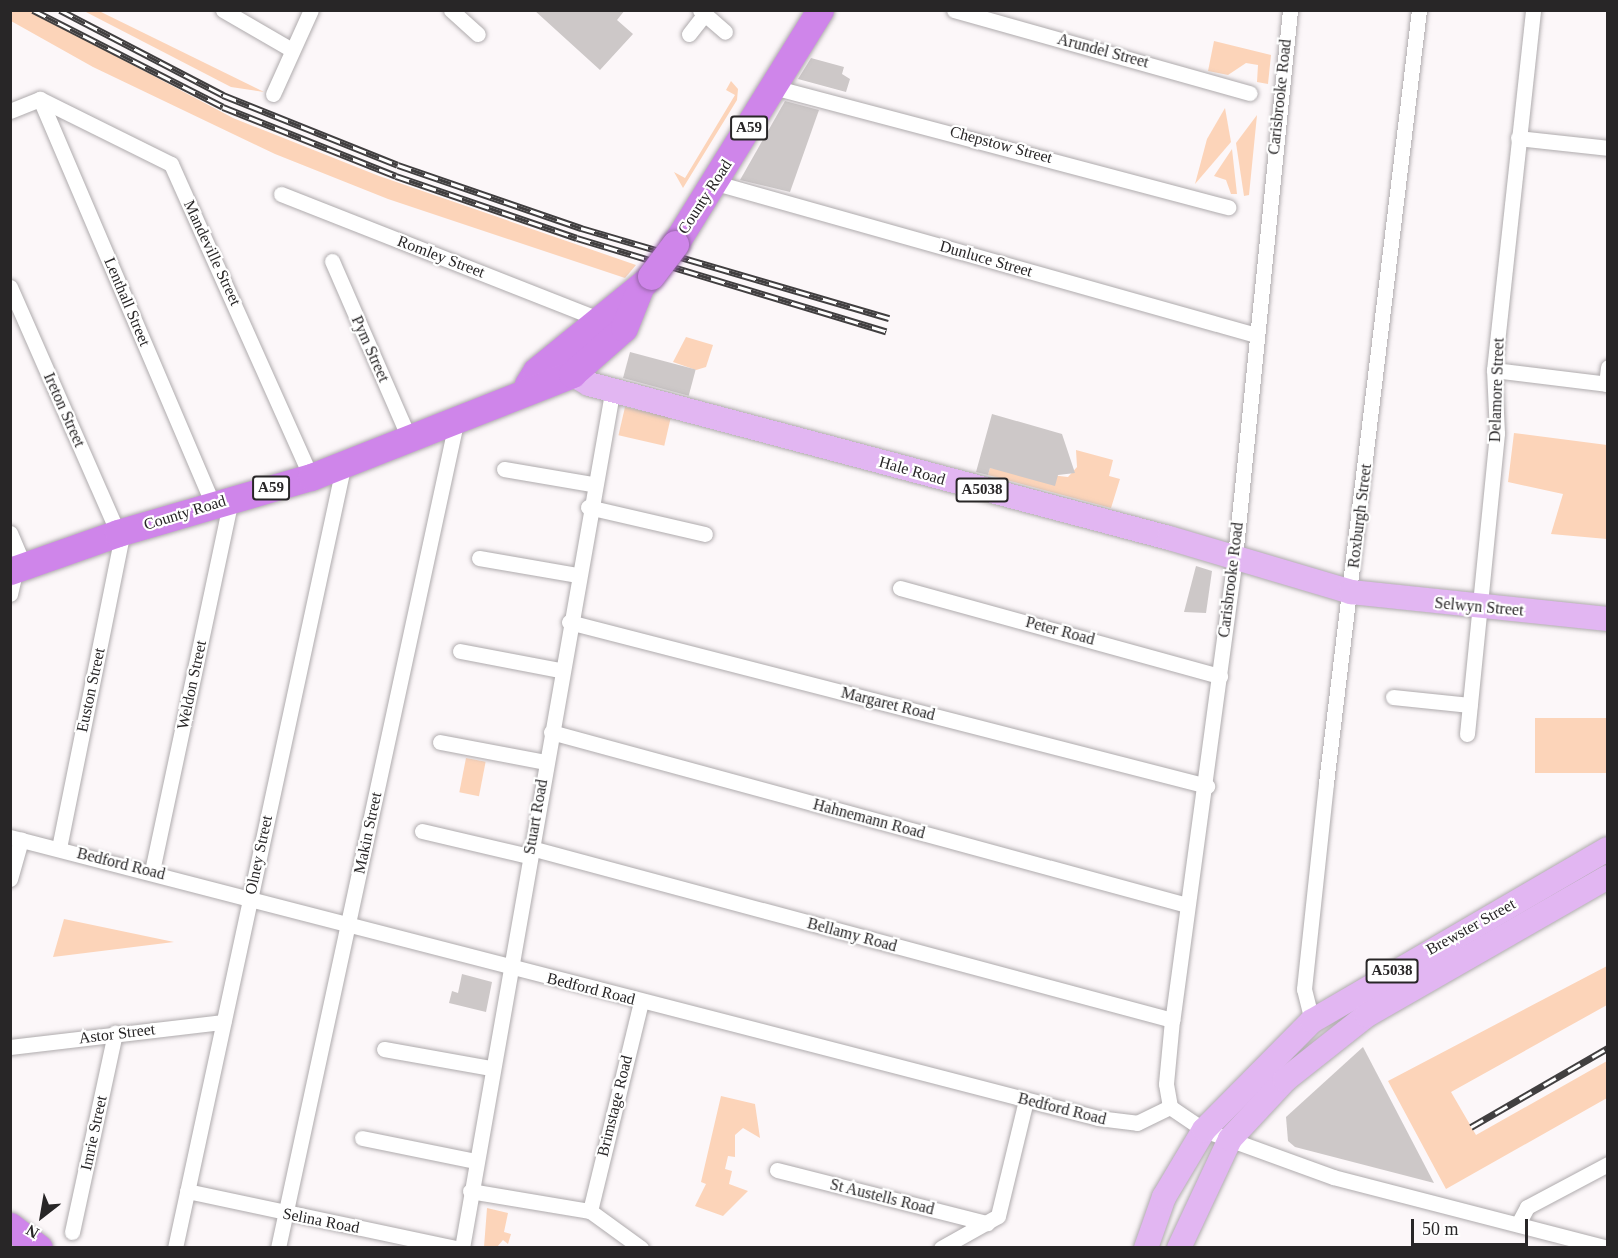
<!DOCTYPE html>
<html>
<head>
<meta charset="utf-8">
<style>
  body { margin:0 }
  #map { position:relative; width:1618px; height:1258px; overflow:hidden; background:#fcf7f9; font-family:Georgia,serif }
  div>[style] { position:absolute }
  .green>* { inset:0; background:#fcd4b9; transform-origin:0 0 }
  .building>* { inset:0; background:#cdc8c8; transform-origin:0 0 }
  .roads { filter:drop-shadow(0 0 2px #afabad) drop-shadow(0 0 2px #afabad) }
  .street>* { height:15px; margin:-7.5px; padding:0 7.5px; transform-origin:7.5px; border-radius:7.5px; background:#fff }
  .primary>* { height:24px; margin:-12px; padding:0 12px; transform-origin:12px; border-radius:12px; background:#e2b6f2 }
  .highway>* { height:27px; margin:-13.5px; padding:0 13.5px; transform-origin:13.5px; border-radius:13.5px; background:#cf85ea }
  .rail>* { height:7px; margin-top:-3.5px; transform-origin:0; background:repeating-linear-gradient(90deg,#fff 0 14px,#413f40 0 28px); box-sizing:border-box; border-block:2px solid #413f40 }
  .bridges { filter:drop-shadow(0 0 2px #9564a6) drop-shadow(0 0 2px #9564a6) }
  .highway-bridge>* { height:27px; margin:-13.5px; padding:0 13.5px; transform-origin:13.5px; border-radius:13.5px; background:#cf85ea }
  span { translate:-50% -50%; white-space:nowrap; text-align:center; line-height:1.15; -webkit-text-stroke:4.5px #fff; paint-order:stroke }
  .shield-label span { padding:2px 4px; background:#fff; border:2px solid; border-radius:4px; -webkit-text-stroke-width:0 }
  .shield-label { font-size:15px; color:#282627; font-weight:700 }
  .street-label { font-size:16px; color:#282627 }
  .frame { position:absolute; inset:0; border:12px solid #282627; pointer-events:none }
  .north { position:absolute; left:12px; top:1186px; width:60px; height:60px; -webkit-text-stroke:4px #fff; paint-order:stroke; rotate:211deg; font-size:16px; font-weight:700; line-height:24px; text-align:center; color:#282627 }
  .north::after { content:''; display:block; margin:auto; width:21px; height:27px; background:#282627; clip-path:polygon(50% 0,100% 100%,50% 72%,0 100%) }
  .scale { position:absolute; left:1411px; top:1219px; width:117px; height:27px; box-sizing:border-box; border:3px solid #282627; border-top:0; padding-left:8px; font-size:18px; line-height:21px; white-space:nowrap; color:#282627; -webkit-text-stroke:4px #fff; paint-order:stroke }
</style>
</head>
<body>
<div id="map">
  <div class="green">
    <div style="clip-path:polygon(11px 10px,31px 11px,233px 118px,379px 176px,636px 265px,625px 278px,388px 199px,275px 154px,93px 67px,11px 21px)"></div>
    <div style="clip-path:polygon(84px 11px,99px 11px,264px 92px,231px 87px)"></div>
    <div style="clip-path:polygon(1214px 41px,1271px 55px,1268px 84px,1257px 82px,1258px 65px,1246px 63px,1228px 75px,1208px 71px)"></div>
    <div style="clip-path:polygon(731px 81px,738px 89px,737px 100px,683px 188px,674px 172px,685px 178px,735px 95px,726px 90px)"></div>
    <div style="clip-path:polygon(1225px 108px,1231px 142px,1195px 184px,1207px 139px)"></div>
    <div style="clip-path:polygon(1257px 115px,1249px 195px,1244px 196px,1236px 143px)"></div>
    <div style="clip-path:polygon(1232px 149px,1237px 194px,1231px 194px,1226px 180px,1214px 176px)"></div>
    <div style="clip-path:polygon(686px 337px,713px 345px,706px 367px,696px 370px,673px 362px)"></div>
    <div style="left:625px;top:407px;width:47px;height:29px;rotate:13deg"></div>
    <div style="clip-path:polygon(1514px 433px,1607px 445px,1607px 539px,1551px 534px,1563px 494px,1508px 482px)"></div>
    <div style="clip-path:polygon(1076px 450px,1113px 460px,1109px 476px,1120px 479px,1111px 508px,988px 475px,990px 468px,1068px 477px,1077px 467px)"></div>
    <div style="left:1607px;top:718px;width:55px;height:72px;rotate:90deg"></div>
    <div style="left:466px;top:758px;width:20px;height:35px;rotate:11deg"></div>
    <div style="clip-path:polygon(64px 919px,174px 942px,53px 957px)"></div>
    <div style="clip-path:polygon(1607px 966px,1607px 1005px,1451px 1092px,1476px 1135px,1607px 1061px,1607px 1098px,1446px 1189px,1388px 1081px)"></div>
    <div style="clip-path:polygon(721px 1096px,755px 1104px,760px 1138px,743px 1128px,735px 1135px,735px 1157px,728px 1156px,725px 1169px,732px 1171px,729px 1184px,748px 1191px,723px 1216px,695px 1206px,706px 1184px,701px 1182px)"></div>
    <div style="clip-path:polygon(487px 1208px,508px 1213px,504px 1232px,511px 1234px,508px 1244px,503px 1240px,497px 1247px,484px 1247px)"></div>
  </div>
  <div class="building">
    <div style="clip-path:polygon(534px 10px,625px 10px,617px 20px,633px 34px,600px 70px)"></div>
    <div style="clip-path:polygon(811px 58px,844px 67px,842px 74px,850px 79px,846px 92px,798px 79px)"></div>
    <div style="clip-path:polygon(785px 101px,819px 110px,790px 192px,740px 180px)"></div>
    <div style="left:630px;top:352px;width:68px;height:27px;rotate:15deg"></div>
    <div style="clip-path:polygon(992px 414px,1062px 434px,1075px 473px,1058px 475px,1055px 486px,990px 468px,988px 475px,976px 472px)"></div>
    <div style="clip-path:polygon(1196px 566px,1212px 571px,1206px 613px,1184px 612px)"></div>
    <div style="clip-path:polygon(462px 974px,492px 982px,486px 1012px,449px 1003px,452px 991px,458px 993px)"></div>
    <div style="clip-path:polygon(1363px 1047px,1434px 1183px,1295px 1147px,1288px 1141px,1286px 1117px)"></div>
  </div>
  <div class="roads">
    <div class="street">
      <div style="left:223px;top:10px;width:80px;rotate:30.1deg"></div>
      <div style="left:451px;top:10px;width:36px;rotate:42deg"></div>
      <div style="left:700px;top:10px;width:33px;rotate:41deg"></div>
      <div style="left:954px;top:10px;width:307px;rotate:15.7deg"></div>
      <div style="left:1290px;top:10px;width:550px;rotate:95.74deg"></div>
      <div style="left:1235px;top:557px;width:467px;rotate:97.7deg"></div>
      <div style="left:1172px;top:1020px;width:64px;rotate:95.4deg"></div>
      <div style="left:1166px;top:1084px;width:23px;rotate:80deg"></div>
      <div style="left:1170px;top:1107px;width:41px;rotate:34.1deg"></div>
      <div style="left:1204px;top:1130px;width:137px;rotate:20deg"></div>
      <div style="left:1333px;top:1177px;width:283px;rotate:14.5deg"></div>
      <div style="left:689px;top:34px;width:24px;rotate:-52deg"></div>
      <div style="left:773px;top:87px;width:471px;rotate:14.8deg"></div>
      <div style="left:273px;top:94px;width:92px;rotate:-65.7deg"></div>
      <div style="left:40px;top:99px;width:146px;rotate:26.4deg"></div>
      <div style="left:171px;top:164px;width:343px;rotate:65.9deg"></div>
      <div style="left:40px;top:99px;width:441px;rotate:66.9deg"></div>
      <div style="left:10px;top:111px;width:32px;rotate:-22deg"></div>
      <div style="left:1518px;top:138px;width:91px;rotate:6.3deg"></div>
      <div style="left:716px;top:183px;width:561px;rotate:15.72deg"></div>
      <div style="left:281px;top:194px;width:344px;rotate:21.5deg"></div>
      <div style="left:332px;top:261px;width:191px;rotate:66.5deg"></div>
      <div style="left:10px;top:287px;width:269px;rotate:66.3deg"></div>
      <div style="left:1494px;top:370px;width:115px;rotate:7deg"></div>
      <div style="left:1606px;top:384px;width:17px;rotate:-83deg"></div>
      <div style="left:504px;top:469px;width:89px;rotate:9.7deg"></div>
      <div style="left:588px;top:507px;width:120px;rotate:13deg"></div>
      <div style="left:10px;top:533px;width:36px;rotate:67deg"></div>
      <div style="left:479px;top:558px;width:99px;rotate:9.8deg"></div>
      <div style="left:900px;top:588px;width:332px;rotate:15.4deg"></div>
      <div style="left:10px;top:594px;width:26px;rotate:-77deg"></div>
      <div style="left:569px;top:622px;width:659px;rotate:14.42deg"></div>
      <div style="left:460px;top:651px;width:102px;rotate:10.8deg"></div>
      <div style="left:1393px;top:697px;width:77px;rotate:5.9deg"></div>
      <div style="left:551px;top:732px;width:659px;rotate:15.22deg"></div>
      <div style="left:1467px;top:734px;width:302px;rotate:-84.3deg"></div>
      <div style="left:1497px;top:433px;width:63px;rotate:-92.7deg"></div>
      <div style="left:1494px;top:370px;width:362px;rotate:-83.8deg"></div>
      <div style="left:440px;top:742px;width:108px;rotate:10.7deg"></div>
      <div style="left:422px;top:831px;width:110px;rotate:13.2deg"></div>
      <div style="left:10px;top:837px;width:1124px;rotate:14.48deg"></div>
      <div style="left:1098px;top:1118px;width:39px;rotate:7deg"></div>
      <div style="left:1137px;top:1123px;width:37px;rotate:-26deg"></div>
      <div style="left:59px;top:848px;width:322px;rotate:-78.6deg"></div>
      <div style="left:531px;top:848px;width:664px;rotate:15.02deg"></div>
      <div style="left:152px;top:871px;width:380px;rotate:-78deg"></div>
      <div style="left:10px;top:879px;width:41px;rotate:-74.2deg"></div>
      <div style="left:1312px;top:1021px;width:33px;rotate:-104deg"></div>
      <div style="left:1304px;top:989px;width:207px;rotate:-83.9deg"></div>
      <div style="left:1326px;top:783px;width:779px;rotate:-83.14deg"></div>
      <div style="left:10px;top:1047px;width:215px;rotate:-6.7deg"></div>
      <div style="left:384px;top:1049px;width:109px;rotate:10.1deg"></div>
      <div style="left:362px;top:1138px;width:115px;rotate:11.5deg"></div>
      <div style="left:777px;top:1170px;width:217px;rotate:14.2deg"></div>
      <div style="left:187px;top:1191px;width:275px;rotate:12deg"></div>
      <div style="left:470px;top:1191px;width:122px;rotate:9.5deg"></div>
      <div style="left:590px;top:1211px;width:63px;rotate:36deg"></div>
      <div style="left:590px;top:1211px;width:215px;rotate:-76.3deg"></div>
      <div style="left:1518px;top:1224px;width:19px;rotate:-62deg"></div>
      <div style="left:1527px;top:1207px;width:92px;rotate:-28deg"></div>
      <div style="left:72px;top:1232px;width:204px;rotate:-77.8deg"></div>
      <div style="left:175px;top:1248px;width:803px;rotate:-77.85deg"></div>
      <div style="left:278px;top:1248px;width:849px;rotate:-77.83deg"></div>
      <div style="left:462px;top:1248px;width:874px;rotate:-80.05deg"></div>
      <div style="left:941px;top:1248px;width:65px;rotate:-29.3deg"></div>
      <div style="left:998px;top:1216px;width:119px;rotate:-76.4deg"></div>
    </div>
    <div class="primary">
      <div style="left:566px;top:358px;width:17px;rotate:69deg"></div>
      <div style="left:572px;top:374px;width:20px;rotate:30deg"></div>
      <div style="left:589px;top:384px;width:600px;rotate:14.87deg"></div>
      <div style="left:1169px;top:538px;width:190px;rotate:16.5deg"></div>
      <div style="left:1351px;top:592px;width:258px;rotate:6deg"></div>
      <div style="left:1146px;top:1248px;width:54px;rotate:-70.6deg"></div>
      <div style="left:1164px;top:1197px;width:78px;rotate:-59.2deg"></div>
      <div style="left:1204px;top:1130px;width:153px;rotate:-45.3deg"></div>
      <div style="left:1312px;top:1021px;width:342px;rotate:-30.2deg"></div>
      <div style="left:1179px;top:1248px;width:120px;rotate:-64.9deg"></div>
      <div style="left:1230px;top:1139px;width:81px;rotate:-47deg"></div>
      <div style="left:1285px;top:1080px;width:105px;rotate:-38.4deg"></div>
      <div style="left:1367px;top:1015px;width:278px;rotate:-29.8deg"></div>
    </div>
    <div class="highway">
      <div style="left:675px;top:244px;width:275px;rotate:-58.2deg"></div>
      <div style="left:528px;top:384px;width:15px;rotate:-58deg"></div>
      <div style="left:536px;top:371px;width:139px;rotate:-39.2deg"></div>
      <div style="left:10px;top:571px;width:114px;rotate:-19.4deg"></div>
      <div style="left:118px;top:533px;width:201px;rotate:-16.2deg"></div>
      <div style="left:311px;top:477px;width:281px;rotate:-21.5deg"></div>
      <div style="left:572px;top:374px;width:69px;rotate:-41.5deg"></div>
      <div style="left:624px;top:328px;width:43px;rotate:-68.2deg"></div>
      <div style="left:10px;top:1226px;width:36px;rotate:37deg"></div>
    </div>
  </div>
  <div class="rail">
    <div style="left:33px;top:10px;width:213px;rotate:27deg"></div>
    <div style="left:223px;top:107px;width:186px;rotate:21.7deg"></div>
    <div style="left:396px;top:176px;width:191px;rotate:18.9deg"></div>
    <div style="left:577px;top:238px;width:323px;rotate:16.8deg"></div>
    <div style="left:60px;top:10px;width:184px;rotate:27.5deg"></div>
    <div style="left:223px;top:95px;width:188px;rotate:21.8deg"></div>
    <div style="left:398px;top:165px;width:194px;rotate:19deg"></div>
    <div style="left:581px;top:228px;width:321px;rotate:16.3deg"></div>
    <div style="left:1471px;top:1127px;width:158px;rotate:-30deg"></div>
  </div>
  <div class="bridges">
    <div class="highway-bridge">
      <div style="left:651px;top:276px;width:40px;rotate:-53deg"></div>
    </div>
  </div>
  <div class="shield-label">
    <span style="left:749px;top:128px">A59</span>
    <span style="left:271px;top:488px">A59</span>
    <span style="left:982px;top:490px">A5038</span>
    <span style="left:1392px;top:971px">A5038</span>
  </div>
  <div class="street-label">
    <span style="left:1103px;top:51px;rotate:15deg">Arundel Street</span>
    <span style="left:1280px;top:97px;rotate:-84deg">Carisbrooke Road</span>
    <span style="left:1001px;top:145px;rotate:15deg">Chepstow Street</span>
    <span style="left:705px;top:197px;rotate:-57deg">County Road</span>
    <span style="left:212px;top:253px;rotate:65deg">Mandeville Street</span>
    <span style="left:441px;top:257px;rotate:21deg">Romley Street</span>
    <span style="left:986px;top:259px;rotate:16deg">Dunluce Street</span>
    <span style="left:127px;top:302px;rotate:67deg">Lenthall Street</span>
    <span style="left:370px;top:349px;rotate:66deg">Pym Street</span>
    <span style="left:1497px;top:390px;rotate:-88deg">Delamore Street</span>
    <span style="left:64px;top:410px;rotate:66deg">Ireton Street</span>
    <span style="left:912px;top:471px;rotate:16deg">Hale Road</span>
    <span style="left:185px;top:513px;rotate:-17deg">County Road</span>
    <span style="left:1360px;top:516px;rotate:-83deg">Roxburgh Street</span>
    <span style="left:1231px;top:580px;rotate:-83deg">Carisbrooke Road</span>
    <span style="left:1479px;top:607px;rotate:5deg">Selwyn Street</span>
    <span style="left:1060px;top:631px;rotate:15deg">Peter Road</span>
    <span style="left:192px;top:685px;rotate:-78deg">Weldon Street</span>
    <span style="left:91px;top:690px;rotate:-78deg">Euston Street</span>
    <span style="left:888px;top:704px;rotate:14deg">Margaret Road</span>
    <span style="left:536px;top:817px;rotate:-80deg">Stuart Road</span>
    <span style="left:869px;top:819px;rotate:15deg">Hahnemann Road</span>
    <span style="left:368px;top:833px;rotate:-78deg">Makin Street</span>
    <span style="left:259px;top:855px;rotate:-78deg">Olney Street</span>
    <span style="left:121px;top:864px;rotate:14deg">Bedford Road</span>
    <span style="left:1471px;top:927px;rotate:-29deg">Brewster Street</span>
    <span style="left:852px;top:935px;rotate:15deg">Bellamy Road</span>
    <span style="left:591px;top:989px;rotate:14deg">Bedford Road</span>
    <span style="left:117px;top:1034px;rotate:-7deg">Astor Street</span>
    <span style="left:615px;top:1106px;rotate:-76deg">Brimstage Road</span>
    <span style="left:1062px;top:1109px;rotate:14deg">Bedford Road</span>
    <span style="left:94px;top:1133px;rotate:-78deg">Imrie Street</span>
    <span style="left:882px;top:1197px;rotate:14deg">St Austells Road</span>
    <span style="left:321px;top:1221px;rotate:11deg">Selina Road</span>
  </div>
  <div class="frame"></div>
  <div class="north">N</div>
  <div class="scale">50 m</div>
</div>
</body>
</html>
